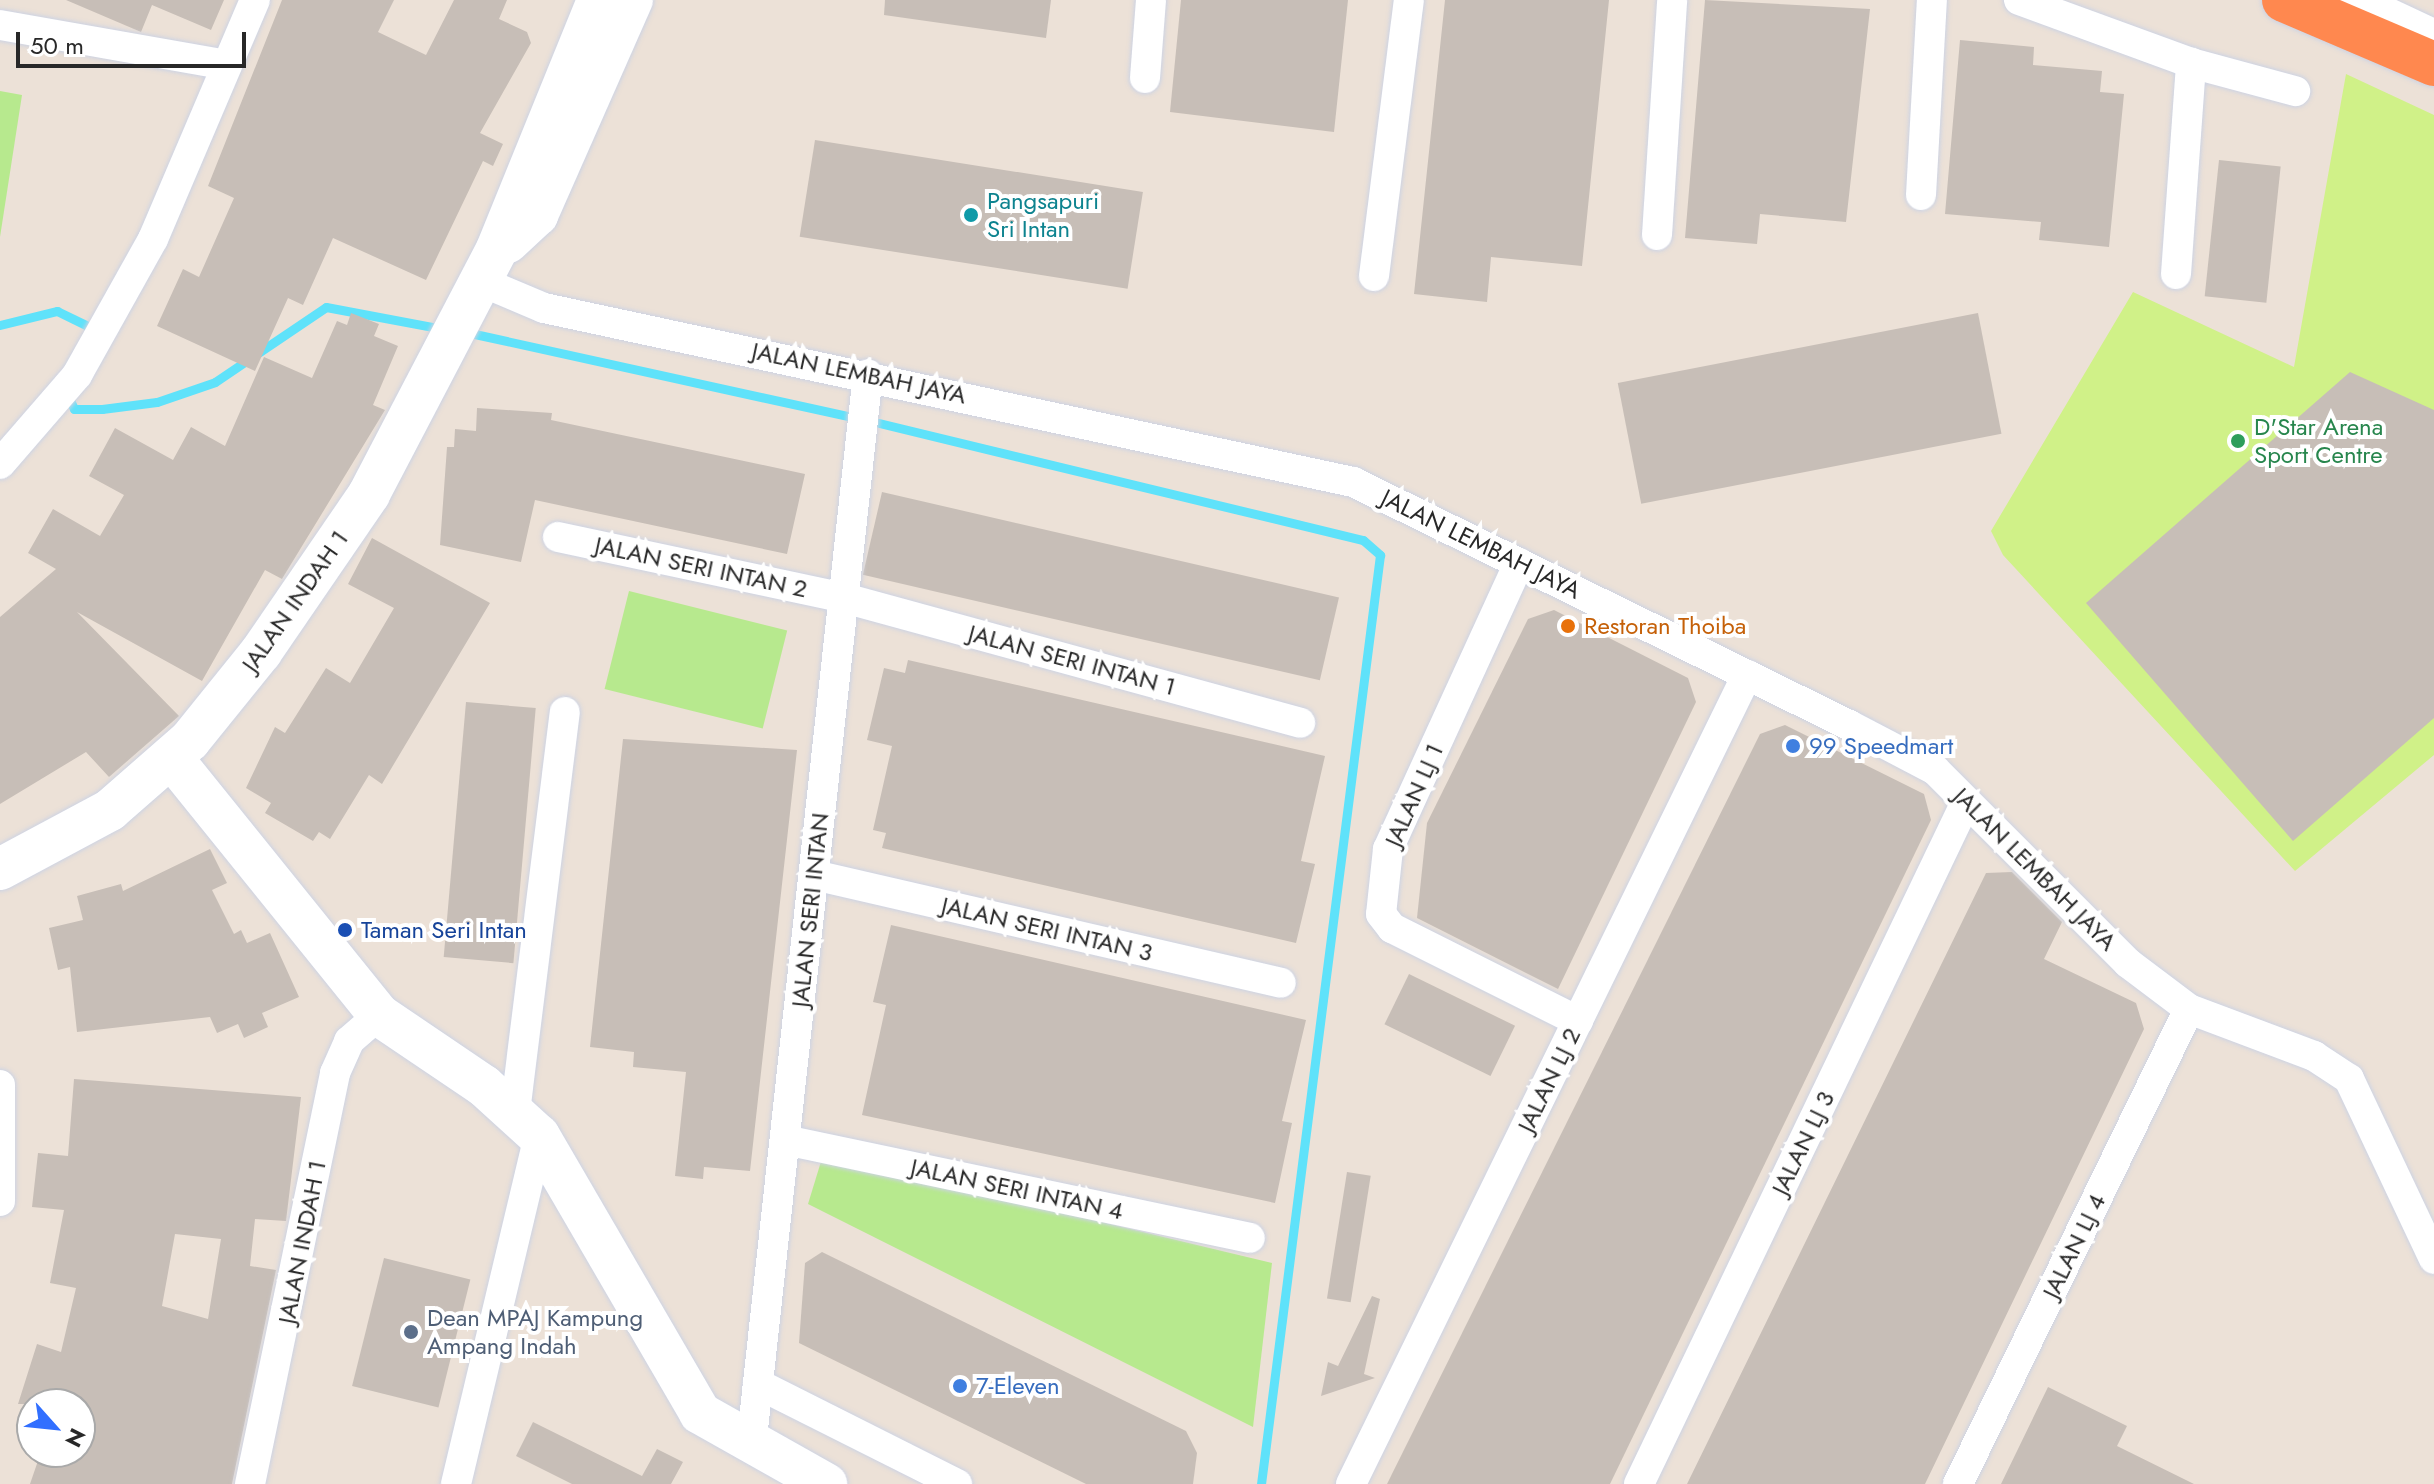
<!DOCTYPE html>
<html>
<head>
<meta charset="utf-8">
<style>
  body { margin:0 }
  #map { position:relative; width:2434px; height:1484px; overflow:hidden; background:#ece1d7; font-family:Jost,sans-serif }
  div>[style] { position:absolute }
  .green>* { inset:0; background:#b7e98e; transform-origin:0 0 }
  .pitch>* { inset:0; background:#d0f188 }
  .stream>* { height:9px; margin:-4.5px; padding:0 4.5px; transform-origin:4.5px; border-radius:4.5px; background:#5fe2fa }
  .building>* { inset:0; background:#c7beb7; transform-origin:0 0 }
  .roads { filter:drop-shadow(0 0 2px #cdd3e3) drop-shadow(0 0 2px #cdd3e3) }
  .street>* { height:30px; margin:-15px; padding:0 15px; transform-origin:15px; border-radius:15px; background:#fff }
  .secondary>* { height:42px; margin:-21px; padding:0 21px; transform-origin:21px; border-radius:21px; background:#fff }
  .highway>* { height:44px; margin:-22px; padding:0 22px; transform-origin:22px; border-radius:22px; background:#ff884f }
  .dots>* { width:22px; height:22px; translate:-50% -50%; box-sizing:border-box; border:4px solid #fff; border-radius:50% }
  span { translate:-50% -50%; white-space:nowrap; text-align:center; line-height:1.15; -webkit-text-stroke:8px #fff; paint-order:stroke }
  .culture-label { font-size:24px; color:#0d838f }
  .left { translate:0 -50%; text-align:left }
  .street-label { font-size:24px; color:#282828 }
  .leisure-label { font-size:24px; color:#27864d }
  .food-label { font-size:24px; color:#c56008 }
  .shop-label { font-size:24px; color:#366cbe }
  .transit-label { font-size:24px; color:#164399 }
  .service-label { font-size:24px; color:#4e5e75 }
  .north { position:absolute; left:16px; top:1388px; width:80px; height:80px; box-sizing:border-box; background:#fff; border:2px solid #a9a9a9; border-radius:50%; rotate:117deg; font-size:22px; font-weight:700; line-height:32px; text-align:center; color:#282828 }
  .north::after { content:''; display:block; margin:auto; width:28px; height:36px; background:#316fff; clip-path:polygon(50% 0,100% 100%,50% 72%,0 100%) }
  .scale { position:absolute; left:16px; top:32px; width:230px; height:36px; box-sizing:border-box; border:4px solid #282828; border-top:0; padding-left:10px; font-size:24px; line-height:28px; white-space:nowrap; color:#282828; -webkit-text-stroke:6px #fff; paint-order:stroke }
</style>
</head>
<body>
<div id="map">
  <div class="green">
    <div style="clip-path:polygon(0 91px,22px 95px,0 237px)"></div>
    <div style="left:629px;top:591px;width:163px;height:101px;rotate:14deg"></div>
    <div style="clip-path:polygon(823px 1155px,1272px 1263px,1253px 1427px,808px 1204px)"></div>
  </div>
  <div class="pitch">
    <div style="clip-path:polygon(2346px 74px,2434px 115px,2434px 755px,2295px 871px,2003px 555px,1991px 531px,2133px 292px,2294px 367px)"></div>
  </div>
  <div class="stream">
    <div style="left:0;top:325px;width:59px;rotate:-13.8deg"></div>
    <div style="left:57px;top:311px;width:34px;rotate:26deg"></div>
    <div style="left:88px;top:326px;width:11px;rotate:80deg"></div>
    <div style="left:470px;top:333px;width:386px;rotate:12.4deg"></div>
    <div style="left:68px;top:396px;width:14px;rotate:65deg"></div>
    <div style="left:74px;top:409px;width:28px"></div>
    <div style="left:102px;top:409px;width:55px;rotate:-7.3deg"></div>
    <div style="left:157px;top:402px;width:61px;rotate:-19deg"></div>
    <div style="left:215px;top:382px;width:134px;rotate:-34deg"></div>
    <div style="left:326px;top:307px;width:109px;rotate:10.6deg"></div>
    <div style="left:879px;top:423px;width:498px;rotate:13.6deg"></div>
    <div style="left:1363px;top:540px;width:23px;rotate:41deg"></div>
    <div style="left:1380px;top:555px;width:937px;rotate:97.3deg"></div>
  </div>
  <div class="building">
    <div style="clip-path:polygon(66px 0,224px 0,211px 30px,152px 5px,141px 32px)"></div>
    <div style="clip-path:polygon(282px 0,394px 0,378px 32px,426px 55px,454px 0,507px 0,499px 19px,527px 32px,531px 43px,480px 133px,503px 144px,493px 166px,483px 161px,426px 280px,333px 238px,303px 305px,288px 298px,255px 371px,157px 326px,183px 269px,199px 277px,234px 198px,208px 186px)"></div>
    <div style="clip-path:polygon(885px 0,1051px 0,1046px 38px,884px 15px)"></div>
    <div style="clip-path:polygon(1181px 0,1348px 0,1334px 132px,1170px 112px)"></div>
    <div style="clip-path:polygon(1445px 0,1609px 0,1582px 266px,1491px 257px,1487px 302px,1414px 294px)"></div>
    <div style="clip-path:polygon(1705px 0,1870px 9px,1846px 222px,1760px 214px,1757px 244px,1685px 238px)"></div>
    <div style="clip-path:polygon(1960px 40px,2034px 47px,2033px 65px,2102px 71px,2100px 92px,2124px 94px,2109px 247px,2039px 240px,2041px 222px,1945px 214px)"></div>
    <div style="left:815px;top:140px;width:332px;height:98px;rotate:9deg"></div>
    <div style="left:2219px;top:160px;width:62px;height:137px;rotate:6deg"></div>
    <div style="clip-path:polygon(351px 313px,379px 324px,374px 336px,398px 346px,373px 405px,385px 410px,282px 579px,265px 570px,202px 681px,77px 612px,179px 716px,109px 777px,86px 752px,0 804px,0 617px,56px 569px,28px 553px,53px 509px,100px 536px,124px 495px,89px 476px,115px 428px,173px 460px,191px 427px,225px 446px,264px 357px,312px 378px,337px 321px,347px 325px)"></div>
    <div style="left:1978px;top:313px;width:123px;height:367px;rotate:79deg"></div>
    <div style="clip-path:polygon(2350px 372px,2434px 410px,2434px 718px,2293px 841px,2086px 603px)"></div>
    <div style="clip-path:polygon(477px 408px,552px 413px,551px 420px,805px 474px,787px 554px,535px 500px,521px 562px,440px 545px,447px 447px,454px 447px,455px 429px,476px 431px)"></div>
    <div style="left:882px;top:492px;width:469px;height:85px;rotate:13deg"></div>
    <div style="clip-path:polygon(372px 538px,490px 603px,382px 784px,369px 775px,330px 839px,319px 832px,313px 841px,265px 813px,271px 803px,246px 788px,275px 727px,285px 733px,326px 668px,350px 683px,394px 608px,348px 584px)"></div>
    <div style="clip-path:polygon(1554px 610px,1688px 678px,1696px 702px,1558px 989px,1417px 918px,1427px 823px,1528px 619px)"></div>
    <div style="clip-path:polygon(908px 660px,1325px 756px,1301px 861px,1315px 864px,1296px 943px,882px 848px,886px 833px,873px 830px,892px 746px,867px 740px,884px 668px,905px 673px)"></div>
    <div style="left:466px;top:702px;width:70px;height:256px;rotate:5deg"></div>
    <div style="clip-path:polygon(1785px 725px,1924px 794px,1931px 820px,1610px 1484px,1387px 1484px,1760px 734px)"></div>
    <div style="clip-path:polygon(623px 739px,797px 750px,750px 1171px,704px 1167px,703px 1179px,675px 1176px,686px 1072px,633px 1067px,634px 1052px,590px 1047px)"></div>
    <div style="clip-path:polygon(210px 849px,227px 883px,212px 890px,234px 934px,241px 930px,247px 943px,270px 933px,299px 997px,262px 1013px,268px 1027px,244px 1038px,238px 1024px,217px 1033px,210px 1017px,77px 1032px,70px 967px,58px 970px,49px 928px,83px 920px,77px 896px,121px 884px,123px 891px)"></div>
    <div style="clip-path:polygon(2012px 872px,2062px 922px,2044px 959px,2136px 1003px,2144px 1029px,1925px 1484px,1687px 1484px,1986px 873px)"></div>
    <div style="clip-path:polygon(891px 925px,1306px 1020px,1282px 1121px,1292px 1123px,1275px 1203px,862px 1115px,886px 1005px,873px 1002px)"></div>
    <div style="left:1409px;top:974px;width:118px;height:56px;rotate:26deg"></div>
    <div style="clip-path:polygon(evenodd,74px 1079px,301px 1097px,286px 1221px,255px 1219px,250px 1266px,276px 1270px,232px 1484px,30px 1484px,41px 1452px,80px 1452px,80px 1404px,18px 1404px,37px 1344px,61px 1352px,76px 1288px,50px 1283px,64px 1210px,32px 1207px,38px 1153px,68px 1156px,74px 1079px,175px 1234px,221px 1239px,208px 1319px,162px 1306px,175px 1234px)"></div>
    <div style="left:1347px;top:1172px;width:24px;height:128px;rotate:9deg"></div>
    <div style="clip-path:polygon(822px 1252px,1186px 1431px,1197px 1453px,1193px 1484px,1086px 1484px,799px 1343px,805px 1263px)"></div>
    <div style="left:384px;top:1258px;width:89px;height:132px;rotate:14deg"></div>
    <div style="clip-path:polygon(1372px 1296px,1380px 1299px,1364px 1374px,1375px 1378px,1321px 1396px,1328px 1362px,1338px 1366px)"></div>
    <div style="clip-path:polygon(2048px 1387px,2127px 1426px,2117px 1446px,2194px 1484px,2001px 1484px)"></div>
    <div style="clip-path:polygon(533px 1422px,642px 1476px,657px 1449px,683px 1462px,671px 1484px,572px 1484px,516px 1456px)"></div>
  </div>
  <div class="roads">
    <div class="street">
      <div style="left:2019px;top:0;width:183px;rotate:20.1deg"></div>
      <div style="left:2191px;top:63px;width:108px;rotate:15.1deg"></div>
      <div style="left:0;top:25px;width:230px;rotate:10deg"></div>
      <div style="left:1145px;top:78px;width:78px;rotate:-85.6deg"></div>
      <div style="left:1921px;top:195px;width:195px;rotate:-86.8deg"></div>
      <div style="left:1657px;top:235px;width:235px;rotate:-86.3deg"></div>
      <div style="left:2176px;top:274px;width:212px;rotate:-85.9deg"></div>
      <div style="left:1374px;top:276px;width:278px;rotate:-82.8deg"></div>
      <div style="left:480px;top:281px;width:69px;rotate:22.9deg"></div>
      <div style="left:544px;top:308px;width:828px;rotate:12.14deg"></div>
      <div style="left:1353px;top:482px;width:552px;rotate:26.1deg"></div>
      <div style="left:1849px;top:725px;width:97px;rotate:27.6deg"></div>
      <div style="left:1935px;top:770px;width:273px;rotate:45deg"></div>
      <div style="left:2128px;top:963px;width:76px;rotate:37deg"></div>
      <div style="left:2189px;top:1009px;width:134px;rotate:20.6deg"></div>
      <div style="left:2314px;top:1056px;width:42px;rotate:33.3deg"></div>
      <div style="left:2349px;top:1079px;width:199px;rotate:64.7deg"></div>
      <div style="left:0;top:464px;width:118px;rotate:-49.1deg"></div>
      <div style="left:77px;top:375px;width:156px;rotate:-60.8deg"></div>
      <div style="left:153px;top:239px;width:260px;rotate:-66.9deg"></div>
      <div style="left:558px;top:537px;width:292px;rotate:12deg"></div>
      <div style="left:844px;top:598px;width:473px;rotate:15.3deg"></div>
      <div style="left:1519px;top:563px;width:315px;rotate:114.6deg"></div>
      <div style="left:1388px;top:849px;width:65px;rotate:96.1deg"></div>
      <div style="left:1381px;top:914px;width:18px;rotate:52deg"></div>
      <div style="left:1392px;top:928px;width:208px;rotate:26.6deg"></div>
      <div style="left:814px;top:875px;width:479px;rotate:13deg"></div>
      <div style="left:0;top:1085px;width:116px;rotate:90deg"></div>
      <div style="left:515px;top:1112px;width:403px;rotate:-82.9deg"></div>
      <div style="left:785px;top:1140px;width:475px;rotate:11.9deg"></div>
      <div style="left:758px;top:1384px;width:223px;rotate:26.7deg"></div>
      <div style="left:751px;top:1447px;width:1079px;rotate:-83.78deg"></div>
      <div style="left:250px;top:1484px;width:420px;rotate:-78.3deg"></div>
      <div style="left:335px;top:1073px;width:35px;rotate:-66deg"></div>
      <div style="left:349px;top:1041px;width:40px;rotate:-41deg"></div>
      <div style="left:456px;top:1484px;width:358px;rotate:-76.6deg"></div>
      <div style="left:1351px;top:1484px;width:901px;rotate:-63.92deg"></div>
      <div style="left:1639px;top:1484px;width:756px;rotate:-64.38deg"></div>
      <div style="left:1958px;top:1484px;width:528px;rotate:-64.07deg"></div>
    </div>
    <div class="secondary">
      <div style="left:2347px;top:0;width:96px;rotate:25.2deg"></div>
      <div style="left:508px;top:242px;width:40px;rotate:-43deg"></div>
      <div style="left:537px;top:215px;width:235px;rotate:-66.2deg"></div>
      <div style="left:171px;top:757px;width:331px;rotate:51.1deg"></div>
      <div style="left:379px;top:1015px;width:127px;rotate:34.1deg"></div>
      <div style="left:484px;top:1086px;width:74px;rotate:42.3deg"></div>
      <div style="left:539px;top:1136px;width:320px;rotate:59.8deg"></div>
      <div style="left:700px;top:1413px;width:145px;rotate:29.4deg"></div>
      <div style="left:0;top:869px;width:125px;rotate:-28.2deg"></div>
      <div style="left:110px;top:810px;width:106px;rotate:-41.2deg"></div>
      <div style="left:190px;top:740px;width:113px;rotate:-51.1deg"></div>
      <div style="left:261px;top:652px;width:191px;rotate:-55.6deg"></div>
      <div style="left:369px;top:494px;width:276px;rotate:-62.4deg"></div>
      <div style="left:497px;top:249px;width:269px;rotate:-67.9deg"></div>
    </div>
    <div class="highway">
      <div style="left:2284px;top:0;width:163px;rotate:23.1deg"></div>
    </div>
  </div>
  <div class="dots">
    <div style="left:971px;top:215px;background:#0f9aa8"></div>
    <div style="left:2238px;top:441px;background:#2e9e5b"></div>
    <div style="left:1568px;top:626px;background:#e8710a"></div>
    <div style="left:1793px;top:746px;background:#3f7fe0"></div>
    <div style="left:345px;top:930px;background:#1a4fb4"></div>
    <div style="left:411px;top:1332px;background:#5c6f8a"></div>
    <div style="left:960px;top:1386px;background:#3f7fe0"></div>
  </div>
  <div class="culture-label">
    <span class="left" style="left:987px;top:215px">Pangsapuri<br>Sri Intan</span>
  </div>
  <div class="street-label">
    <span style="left:859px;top:373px;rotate:12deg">JALAN LEMBAH JAYA</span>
    <span style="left:1481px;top:544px;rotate:26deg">JALAN LEMBAH JAYA</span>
    <span style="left:701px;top:567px;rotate:12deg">JALAN SERI INTAN 2</span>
    <span style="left:295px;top:601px;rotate:-55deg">JALAN INDAH 1</span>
    <span style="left:1072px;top:660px;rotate:15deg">JALAN SERI INTAN 1</span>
    <span style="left:1414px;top:795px;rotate:-66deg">JALAN LJ 1</span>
    <span style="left:2035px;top:869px;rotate:45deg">JALAN LEMBAH JAYA</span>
    <span style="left:810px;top:910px;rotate:-84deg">JALAN SERI INTAN</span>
    <span style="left:1047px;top:929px;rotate:13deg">JALAN SERI INTAN 3</span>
    <span style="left:1549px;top:1080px;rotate:-64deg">JALAN LJ 2</span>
    <span style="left:1803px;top:1143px;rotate:-64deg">JALAN LJ 3</span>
    <span style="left:1017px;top:1189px;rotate:12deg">JALAN SERI INTAN 4</span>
    <span style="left:302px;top:1242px;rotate:-79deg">JALAN INDAH 1</span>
    <span style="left:2074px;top:1246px;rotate:-64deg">JALAN LJ 4</span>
  </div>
  <div class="leisure-label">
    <span class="left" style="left:2254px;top:441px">D'Star Arena<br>Sport Centre</span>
  </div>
  <div class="food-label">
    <span class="left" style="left:1584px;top:626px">Restoran Thoiba</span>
  </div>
  <div class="shop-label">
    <span class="left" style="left:1809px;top:746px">99 Speedmart</span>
    <span class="left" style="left:976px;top:1386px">7-Eleven</span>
  </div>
  <div class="transit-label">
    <span class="left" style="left:361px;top:930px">Taman Seri Intan</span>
  </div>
  <div class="service-label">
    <span class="left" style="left:427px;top:1332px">Dean MPAJ Kampung<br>Ampang Indah</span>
  </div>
  <div class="north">N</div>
  <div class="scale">50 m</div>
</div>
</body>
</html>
